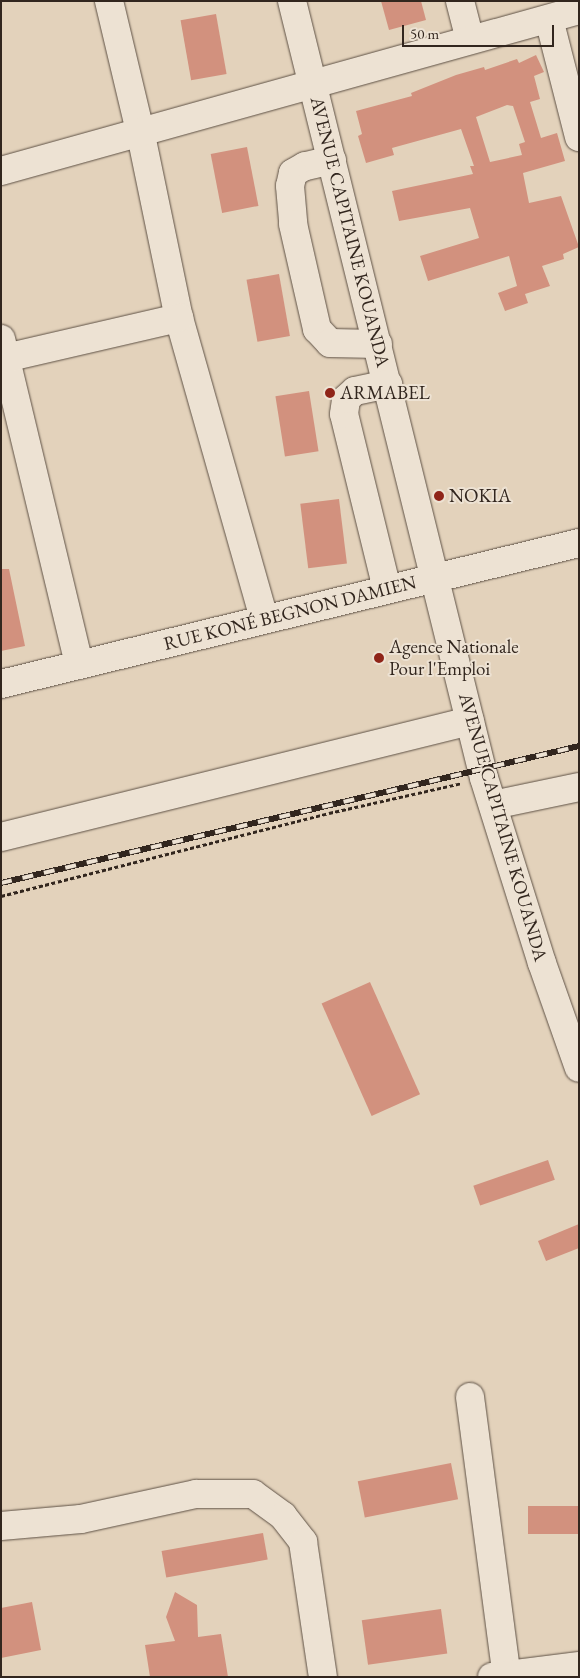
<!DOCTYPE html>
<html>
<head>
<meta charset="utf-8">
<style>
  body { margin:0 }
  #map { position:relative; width:580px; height:1678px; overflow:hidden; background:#e3d2bb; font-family:"EB Garamond",serif }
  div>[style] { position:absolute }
  .building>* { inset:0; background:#d2917e; transform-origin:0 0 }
  .path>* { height:3px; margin-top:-1.5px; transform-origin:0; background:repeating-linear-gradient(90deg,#32261e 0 4px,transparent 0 6.5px) }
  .roads { filter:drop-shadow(0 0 1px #5e5145) drop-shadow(0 0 1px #5e5145) }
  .minor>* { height:28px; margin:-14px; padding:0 14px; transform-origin:14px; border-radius:14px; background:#ede2d3 }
  .rail>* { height:5.5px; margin-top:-2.75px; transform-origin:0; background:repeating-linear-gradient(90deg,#ede2d3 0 11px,#32261e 0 22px); box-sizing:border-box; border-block:1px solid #32261e }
  .dots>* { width:14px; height:14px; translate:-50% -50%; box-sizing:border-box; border:2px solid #ede2d3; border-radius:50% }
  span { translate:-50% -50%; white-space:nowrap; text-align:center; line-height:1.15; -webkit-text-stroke:4px #ede2d3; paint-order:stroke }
  .street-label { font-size:19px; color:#32261e }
  .poi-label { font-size:19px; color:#32261e }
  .left { translate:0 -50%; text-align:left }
  .frame { position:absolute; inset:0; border:2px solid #32261e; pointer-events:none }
  .scale { position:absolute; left:402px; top:25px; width:152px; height:22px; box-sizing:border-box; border:2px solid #32261e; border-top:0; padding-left:6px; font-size:15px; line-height:18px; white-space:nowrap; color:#32261e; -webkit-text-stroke:4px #ede2d3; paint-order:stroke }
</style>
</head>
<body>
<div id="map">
  <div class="building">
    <div style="clip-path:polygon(381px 1px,421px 1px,426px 20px,389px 30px)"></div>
    <div style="left:216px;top:14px;width:61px;height:36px;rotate:80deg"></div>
    <div style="clip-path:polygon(evenodd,536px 55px,544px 72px,534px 76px,540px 99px,530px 102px,541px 138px,557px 133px,565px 161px,523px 173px,529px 203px,561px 196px,579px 247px,563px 254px,564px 259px,542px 266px,550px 286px,525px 294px,528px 303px,505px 311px,498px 293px,517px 286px,509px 256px,428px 281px,420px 256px,479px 238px,470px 208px,399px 221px,392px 191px,473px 174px,470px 166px,474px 166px,461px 129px,392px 148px,394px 155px,366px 163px,358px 136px,362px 134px,356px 111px,412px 96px,411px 93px,456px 75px,484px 67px,485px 70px,517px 59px,519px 63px,536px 55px,507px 105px,513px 106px,525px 142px,519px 144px,522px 155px,490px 162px,476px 117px,507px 105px)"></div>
    <div style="left:247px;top:147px;width:60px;height:37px;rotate:79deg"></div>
    <div style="left:279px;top:274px;width:63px;height:33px;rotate:80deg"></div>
    <div style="left:309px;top:391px;width:61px;height:34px;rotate:81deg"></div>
    <div style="left:339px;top:499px;width:65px;height:39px;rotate:83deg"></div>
    <div style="clip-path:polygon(1px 569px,9px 569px,25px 646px,1px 651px)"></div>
    <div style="left:370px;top:982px;width:123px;height:53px;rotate:66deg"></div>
    <div style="left:548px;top:1160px;width:21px;height:79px;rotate:71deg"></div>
    <div style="clip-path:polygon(579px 1224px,579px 1248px,546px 1261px,538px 1241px)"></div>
    <div style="left:451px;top:1463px;width:37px;height:95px;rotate:79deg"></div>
    <div style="left:579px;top:1506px;width:28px;height:51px;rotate:90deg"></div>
    <div style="left:263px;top:1533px;width:27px;height:103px;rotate:80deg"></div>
    <div style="clip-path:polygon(175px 1592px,197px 1605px,198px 1637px,221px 1634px,228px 1677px,150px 1677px,145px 1645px,175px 1641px,166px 1617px)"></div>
    <div style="clip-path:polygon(32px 1602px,41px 1650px,1px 1658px,1px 1608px)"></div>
    <div style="left:441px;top:1609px;width:45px;height:80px;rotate:82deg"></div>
  </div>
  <div class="path">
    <div style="left:1px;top:896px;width:338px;rotate:-14.2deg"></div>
    <div style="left:329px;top:813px;width:136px;rotate:-12.7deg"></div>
  </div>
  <div class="roads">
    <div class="minor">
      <div style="left:109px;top:1px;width:138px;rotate:76.6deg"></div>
      <div style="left:141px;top:135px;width:187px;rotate:78.3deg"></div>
      <div style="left:179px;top:318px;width:312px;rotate:74.2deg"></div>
      <div style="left:292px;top:1px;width:800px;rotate:76.12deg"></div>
      <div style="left:484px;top:778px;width:194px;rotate:72.6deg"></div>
      <div style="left:542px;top:963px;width:111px;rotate:70.6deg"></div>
      <div style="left:460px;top:1px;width:40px;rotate:75.6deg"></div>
      <div style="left:549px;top:19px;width:122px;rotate:75.7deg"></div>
      <div style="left:332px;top:160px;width:28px;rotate:167deg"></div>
      <div style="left:305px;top:166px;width:14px;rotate:150deg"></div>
      <div style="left:293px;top:173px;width:13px;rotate:103deg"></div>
      <div style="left:290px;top:186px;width:38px;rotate:85deg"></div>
      <div style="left:293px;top:224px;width:108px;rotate:77.1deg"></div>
      <div style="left:317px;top:329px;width:19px;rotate:47deg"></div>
      <div style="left:330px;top:343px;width:48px;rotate:1.2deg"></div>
      <div style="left:1px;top:171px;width:600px;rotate:-15.57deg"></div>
      <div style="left:1px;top:339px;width:335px;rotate:76.5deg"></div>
      <div style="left:1px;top:359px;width:183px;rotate:-13deg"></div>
      <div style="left:387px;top:589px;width:180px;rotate:-103.8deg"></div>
      <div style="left:344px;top:414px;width:15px;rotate:-82deg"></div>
      <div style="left:346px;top:399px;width:12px;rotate:-42deg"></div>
      <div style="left:355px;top:391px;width:34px;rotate:-12deg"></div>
      <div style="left:1px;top:684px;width:595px;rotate:-13.71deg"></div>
      <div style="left:493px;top:805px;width:88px;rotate:-11.8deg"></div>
      <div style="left:1px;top:837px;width:483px;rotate:-13.9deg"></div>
      <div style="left:470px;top:1397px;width:282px;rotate:82.5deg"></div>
      <div style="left:1px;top:1526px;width:80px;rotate:-5deg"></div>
      <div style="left:81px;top:1519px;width:118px;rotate:-12.3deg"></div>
      <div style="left:196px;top:1494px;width:57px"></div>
      <div style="left:253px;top:1494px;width:37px;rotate:36deg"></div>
      <div style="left:283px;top:1516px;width:33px;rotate:52deg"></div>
      <div style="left:303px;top:1542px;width:136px;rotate:81.6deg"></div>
      <div style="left:492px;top:1677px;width:88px;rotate:-7.2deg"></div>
    </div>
  </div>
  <div class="rail">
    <div style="left:1px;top:883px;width:594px;rotate:-13.33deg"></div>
  </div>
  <div class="dots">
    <div style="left:330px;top:393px;background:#8f2418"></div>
    <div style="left:439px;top:496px;background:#8f2418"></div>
    <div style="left:379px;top:658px;background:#8f2418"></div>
  </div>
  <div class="street-label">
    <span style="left:350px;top:232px;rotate:76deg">AVENUE CAPITAINE KOUANDA</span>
    <span style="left:290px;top:613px;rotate:-14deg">RUE KONÉ BEGNON DAMIEN</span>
    <span style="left:503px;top:827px;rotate:74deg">AVENUE CAPITAINE KOUANDA</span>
  </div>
  <div class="poi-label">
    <span class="left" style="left:340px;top:393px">ARMABEL</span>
    <span class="left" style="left:449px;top:496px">NOKIA</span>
    <span class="left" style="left:389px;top:658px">Agence Nationale<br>Pour l'Emploi</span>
  </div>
  <div class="frame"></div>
  <div class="scale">50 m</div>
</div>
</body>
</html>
